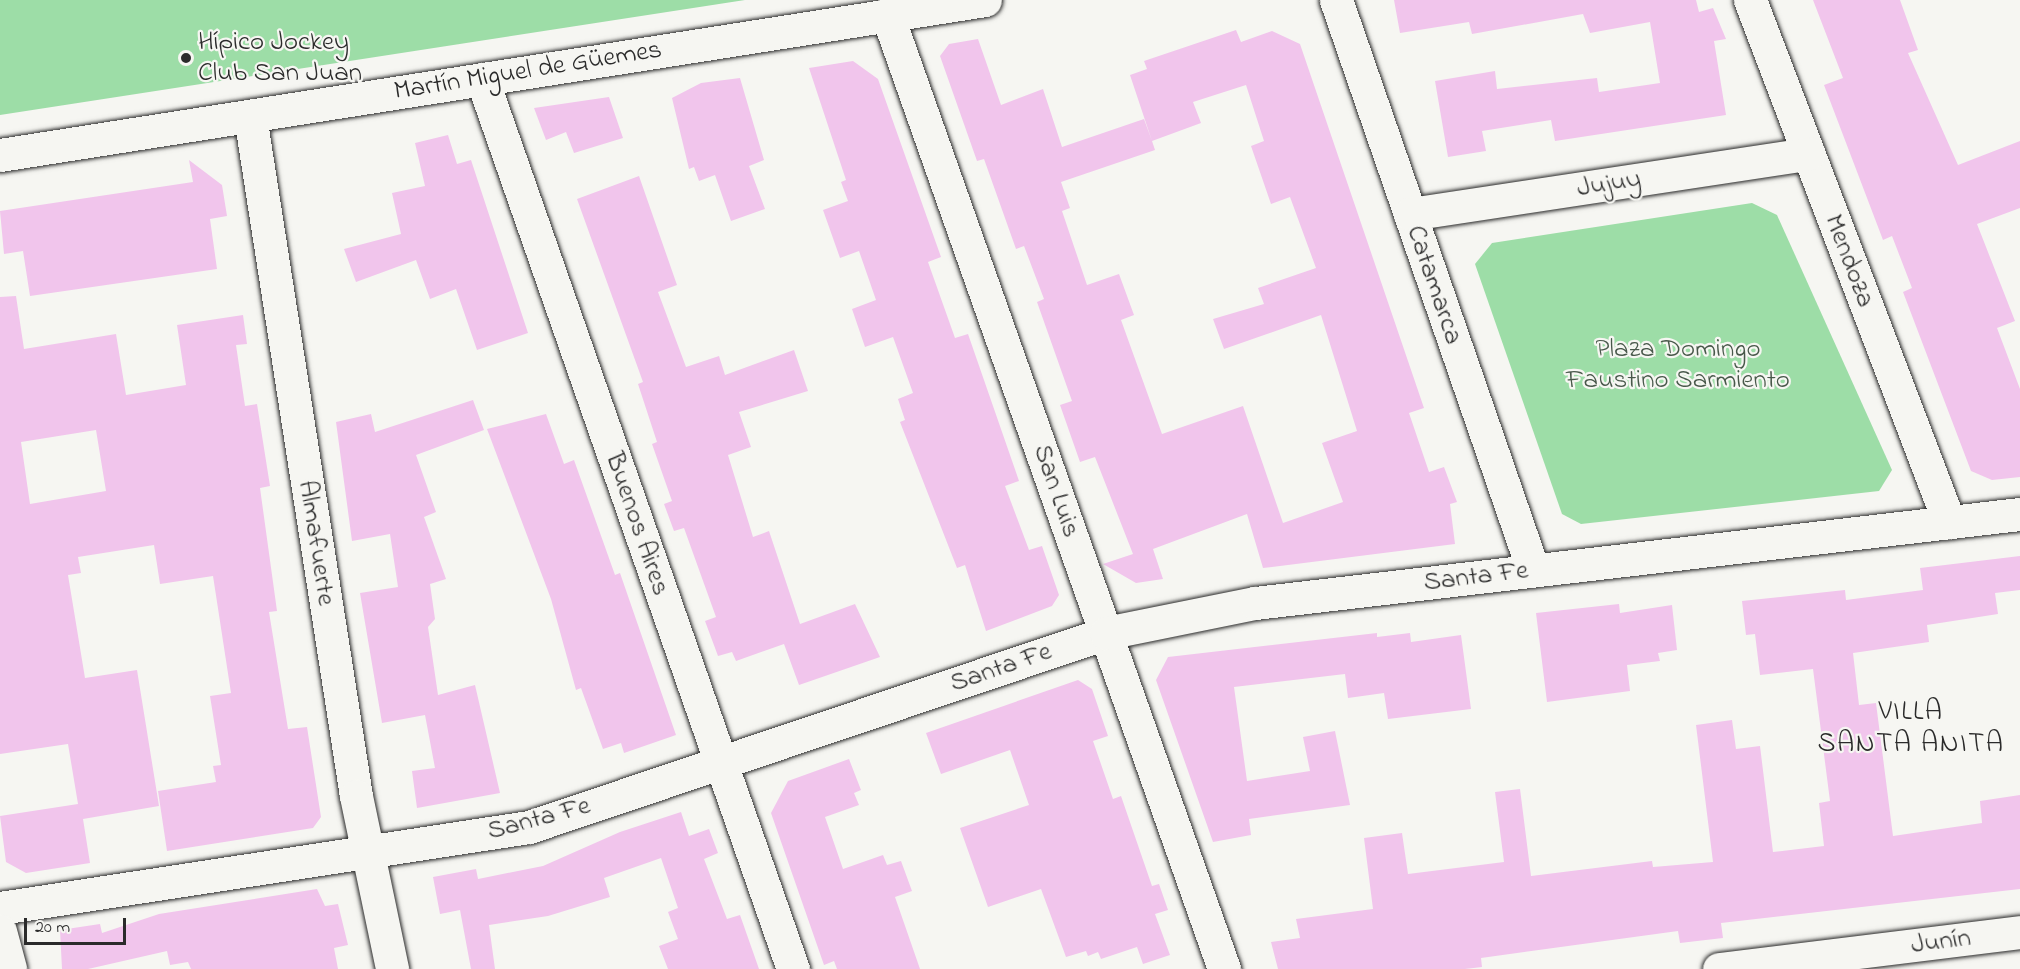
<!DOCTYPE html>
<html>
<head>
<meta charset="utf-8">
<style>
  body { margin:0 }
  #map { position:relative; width:2020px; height:969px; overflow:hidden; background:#f6f6f2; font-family:"Indie Flower",sans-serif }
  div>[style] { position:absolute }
  .green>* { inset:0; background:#9ddda7 }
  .building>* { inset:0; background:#f1c5ec }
  .roads { filter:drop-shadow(0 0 2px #2b2b2b) drop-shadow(0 0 2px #2b2b2b) }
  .minor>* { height:33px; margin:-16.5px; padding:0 16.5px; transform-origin:16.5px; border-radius:16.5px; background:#f6f6f2 }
  .dots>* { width:16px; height:16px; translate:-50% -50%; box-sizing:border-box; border:3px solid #f6f6f2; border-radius:50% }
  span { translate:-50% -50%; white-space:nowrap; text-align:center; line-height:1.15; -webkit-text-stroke:4.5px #f6f6f2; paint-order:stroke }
  .poi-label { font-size:27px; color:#2b2b2b }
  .left { translate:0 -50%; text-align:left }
  .street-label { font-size:27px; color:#2b2b2b }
  .park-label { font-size:27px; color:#48584a }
  .neighbourhood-label { font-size:28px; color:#2b2b2b; letter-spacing:1.5px }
  .scale { position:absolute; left:24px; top:918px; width:102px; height:27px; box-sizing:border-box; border:3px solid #2b2b2b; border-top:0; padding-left:8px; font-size:18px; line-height:21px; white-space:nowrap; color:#2b2b2b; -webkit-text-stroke:4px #f6f6f2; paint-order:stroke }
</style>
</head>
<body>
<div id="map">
  <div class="green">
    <div style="clip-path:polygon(0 0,745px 0,0 115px)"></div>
    <div style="clip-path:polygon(1752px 203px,1777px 215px,1892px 470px,1879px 491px,1581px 524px,1562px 514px,1475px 264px,1492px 243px)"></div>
  </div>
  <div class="building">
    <div style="clip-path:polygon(1394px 0,1696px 0,1699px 12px,1713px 8px,1726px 39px,1714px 41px,1726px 115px,1555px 141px,1551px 120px,1482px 131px,1486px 151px,1448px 157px,1435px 81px,1495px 71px,1497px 89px,1597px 78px,1599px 92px,1660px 83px,1650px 22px,1590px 33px,1583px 14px,1472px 34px,1469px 22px,1400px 33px)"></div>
    <div style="clip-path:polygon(1813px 0,1900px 0,1918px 50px,1908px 53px,1958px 165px,2020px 141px,2020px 208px,1977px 224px,2015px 321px,1997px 328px,2020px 389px,2020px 477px,1992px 480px,1971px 471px,1903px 292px,1912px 288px,1892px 236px,1883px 240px,1824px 85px,1843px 78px)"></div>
    <div style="clip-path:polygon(evenodd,1236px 30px,1241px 42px,1272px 31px,1300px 44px,1424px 408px,1409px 413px,1429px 472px,1444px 467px,1457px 502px,1450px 504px,1455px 544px,1263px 568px,1247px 514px,1153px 549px,1163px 579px,1136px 583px,1103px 564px,1133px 554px,1095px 457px,1080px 462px,1060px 405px,1072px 401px,1037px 302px,1044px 299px,1024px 246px,1016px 249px,984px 159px,977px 161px,940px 56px,949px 44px,978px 39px,1001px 105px,1043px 89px,1062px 147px,1144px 119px,1152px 141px,1130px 75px,1147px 69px,1144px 61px,1236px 30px,1246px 85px,1264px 141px,1251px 146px,1271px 204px,1290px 197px,1316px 268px,1258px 288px,1264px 304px,1213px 319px,1224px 349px,1321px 315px,1357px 431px,1322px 443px,1343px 502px,1283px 523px,1243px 406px,1162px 434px,1121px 320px,1134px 315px,1119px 274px,1087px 285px,1062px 211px,1070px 208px,1061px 182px,1155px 150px,1152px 141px,1201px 123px,1193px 102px,1246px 85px)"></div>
    <div style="clip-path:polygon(853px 61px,878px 79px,941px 257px,928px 262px,955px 338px,968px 334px,1019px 481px,1005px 486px,1029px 550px,1042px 546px,1059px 595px,1052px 606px,986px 631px,965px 565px,957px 568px,900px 422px,905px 420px,898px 399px,913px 393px,893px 337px,865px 347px,852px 309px,876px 300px,859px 251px,840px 258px,823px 210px,848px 201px,841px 182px,846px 180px,809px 68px)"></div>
    <div style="clip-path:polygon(740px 78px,764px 160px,749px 166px,765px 209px,731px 221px,715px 175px,699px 181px,694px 167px,689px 169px,672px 98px,701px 83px)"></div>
    <div style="clip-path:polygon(609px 97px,623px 138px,574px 153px,566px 132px,546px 140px,534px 108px)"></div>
    <div style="clip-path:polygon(448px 135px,457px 164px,471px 160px,528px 333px,477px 350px,456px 289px,430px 299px,416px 260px,356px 282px,344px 249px,401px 234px,392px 193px,425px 186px,415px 143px)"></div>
    <div style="clip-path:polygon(189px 160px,222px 185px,227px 216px,210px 219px,217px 269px,30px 296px,23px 251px,4px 254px,0 211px,193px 182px)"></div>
    <div style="clip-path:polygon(639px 176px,677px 285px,658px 292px,686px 367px,719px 356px,725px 375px,794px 350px,808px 391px,739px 412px,751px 447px,728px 455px,753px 537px,769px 531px,800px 624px,855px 604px,880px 657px,799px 685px,784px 644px,736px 661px,732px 652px,718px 656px,705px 621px,716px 617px,684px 528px,674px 531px,664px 504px,672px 501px,652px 444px,657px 442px,638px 384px,643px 382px,577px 199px)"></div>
    <div style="clip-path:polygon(evenodd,16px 296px,24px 349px,116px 334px,126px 395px,186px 385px,177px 325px,243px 315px,247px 344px,236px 345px,245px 406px,257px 404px,270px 486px,260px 488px,277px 611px,269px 612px,288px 729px,307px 727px,321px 817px,313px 828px,167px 851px,158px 791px,216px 782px,213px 766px,221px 765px,210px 696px,231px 693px,213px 576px,160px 584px,154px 545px,78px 557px,81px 573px,68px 575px,85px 678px,137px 670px,159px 806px,83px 819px,90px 863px,26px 873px,6px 862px,0 816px,78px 804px,68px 744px,0 754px,0 297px,16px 296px,96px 430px,106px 491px,30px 504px,21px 442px,96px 430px)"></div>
    <div style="clip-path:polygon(473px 400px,484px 430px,416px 455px,436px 512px,424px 517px,446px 579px,430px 584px,435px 619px,428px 627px,438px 695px,475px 685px,500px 793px,417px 808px,412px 771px,435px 768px,425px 715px,382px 723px,360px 593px,398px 587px,390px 534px,352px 541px,336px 422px,371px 414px,375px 432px)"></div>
    <div style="clip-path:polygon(546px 414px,564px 464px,574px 460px,615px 575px,620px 573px,676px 735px,624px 753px,621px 743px,603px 749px,581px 688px,576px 690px,551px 599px,487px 429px)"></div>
    <div style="clip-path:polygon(2020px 556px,2020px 590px,1995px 593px,1998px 614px,1927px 625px,1929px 642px,1853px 653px,1859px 705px,1876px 703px,1893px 836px,1982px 823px,1980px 801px,2020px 795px,2020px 889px,1721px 923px,1723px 938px,1680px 943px,1678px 931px,1481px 958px,1482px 967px,1465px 969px,1278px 969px,1271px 942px,1300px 938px,1296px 919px,1373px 909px,1364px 838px,1402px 833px,1408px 874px,1504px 862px,1495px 792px,1520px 789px,1531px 876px,1652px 861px,1653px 867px,1713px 862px,1696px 725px,1732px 720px,1736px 749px,1760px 746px,1773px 852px,1824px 846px,1819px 803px,1830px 801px,1813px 669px,1760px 675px,1755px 634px,1746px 635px,1742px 601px,1845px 590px,1846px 600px,1923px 590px,1920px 568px)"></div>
    <div style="clip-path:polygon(1619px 604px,1620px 613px,1672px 605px,1677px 650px,1658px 653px,1660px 661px,1627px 665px,1630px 691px,1547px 702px,1536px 613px)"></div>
    <div style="clip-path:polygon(1377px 633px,1377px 637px,1410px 633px,1411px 642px,1461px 635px,1471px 709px,1388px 719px,1384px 693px,1348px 698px,1345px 674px,1234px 687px,1247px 781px,1310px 771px,1303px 737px,1335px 731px,1350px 805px,1249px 819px,1251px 835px,1213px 842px,1156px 680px,1168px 657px)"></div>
    <div style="clip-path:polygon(1078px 680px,1092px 689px,1108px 736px,1093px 741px,1113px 799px,1121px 796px,1152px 886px,1159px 884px,1168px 910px,1155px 914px,1170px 955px,1143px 964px,1137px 947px,1101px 959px,1098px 952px,1088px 956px,1086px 951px,1066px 957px,1041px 889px,988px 907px,960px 828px,1029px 805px,1010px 750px,941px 774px,926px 733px)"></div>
    <div style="clip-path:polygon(849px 759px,861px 790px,854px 793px,859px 805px,825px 817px,843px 869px,883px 855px,887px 865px,901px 861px,912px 891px,895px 897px,920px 969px,837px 969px,834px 961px,824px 965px,771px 813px,788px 781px)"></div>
    <div style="clip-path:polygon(681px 812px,689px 836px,709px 829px,718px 853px,704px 859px,727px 919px,740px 915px,759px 969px,668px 969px,659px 946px,678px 939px,668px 912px,678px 908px,661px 858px,604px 878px,610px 897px,548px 916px,489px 925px,495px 969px,471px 969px,460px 910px,440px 914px,433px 877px,476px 869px,478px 879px,543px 866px,620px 832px)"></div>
    <div style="clip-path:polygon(317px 889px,325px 906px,338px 904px,348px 945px,334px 948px,338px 969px,191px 969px,188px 962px,170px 965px,167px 951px,88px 969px,62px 969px,60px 930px,100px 924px,102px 933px,159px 914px)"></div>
  </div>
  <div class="roads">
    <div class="minor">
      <div style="left:1336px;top:0;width:603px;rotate:70.93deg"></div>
      <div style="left:1750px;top:0;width:559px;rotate:69.13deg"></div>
      <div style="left:887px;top:14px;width:1013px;rotate:70.56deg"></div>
      <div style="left:482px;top:79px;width:943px;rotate:70.74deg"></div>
      <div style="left:250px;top:116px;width:688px;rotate:81.14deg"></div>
      <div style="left:356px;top:796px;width:177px;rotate:78.2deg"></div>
      <div style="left:0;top:155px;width:997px;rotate:-8.94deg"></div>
      <div style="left:1410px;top:214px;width:403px;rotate:-8.6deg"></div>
      <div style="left:0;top:908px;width:535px;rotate:-8.71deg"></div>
      <div style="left:529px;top:827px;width:609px;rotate:-18.58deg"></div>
      <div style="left:1106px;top:633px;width:152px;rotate:-11.4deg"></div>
      <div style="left:1255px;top:603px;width:770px;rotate:-6.64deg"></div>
      <div style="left:0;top:931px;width:39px;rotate:75deg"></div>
      <div style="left:1719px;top:969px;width:303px;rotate:-7deg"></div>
    </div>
  </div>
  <div class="dots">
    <div style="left:186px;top:58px;background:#2b2b2b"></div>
  </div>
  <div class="poi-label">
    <span class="left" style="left:198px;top:58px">Hípico Jockey<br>Club San Juan</span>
  </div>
  <div class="street-label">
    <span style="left:528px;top:71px;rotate:-9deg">Martín Miguel de Güemes</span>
    <span style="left:1609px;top:184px;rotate:-9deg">Jujuy</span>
    <span style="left:1849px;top:261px;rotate:69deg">Mendoza</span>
    <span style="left:1434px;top:285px;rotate:71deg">Catamarca</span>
    <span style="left:1056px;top:491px;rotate:71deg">San Luis</span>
    <span style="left:637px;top:524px;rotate:71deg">Buenos Aires</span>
    <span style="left:316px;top:543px;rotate:81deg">Almafuerte</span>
    <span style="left:1476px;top:577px;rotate:-7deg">Santa Fe</span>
    <span style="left:1001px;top:668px;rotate:-19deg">Santa Fe</span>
    <span style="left:539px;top:819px;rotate:-15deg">Santa Fe</span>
    <span style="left:1941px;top:942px;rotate:-7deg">Junín</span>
  </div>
  <div class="park-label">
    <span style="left:1678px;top:365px">Plaza Domingo<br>Faustino Sarmiento</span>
  </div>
  <div class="neighbourhood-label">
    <span style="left:1911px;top:729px">VILLA<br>SANTA ANITA</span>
  </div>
  <div class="scale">20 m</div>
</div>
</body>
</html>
